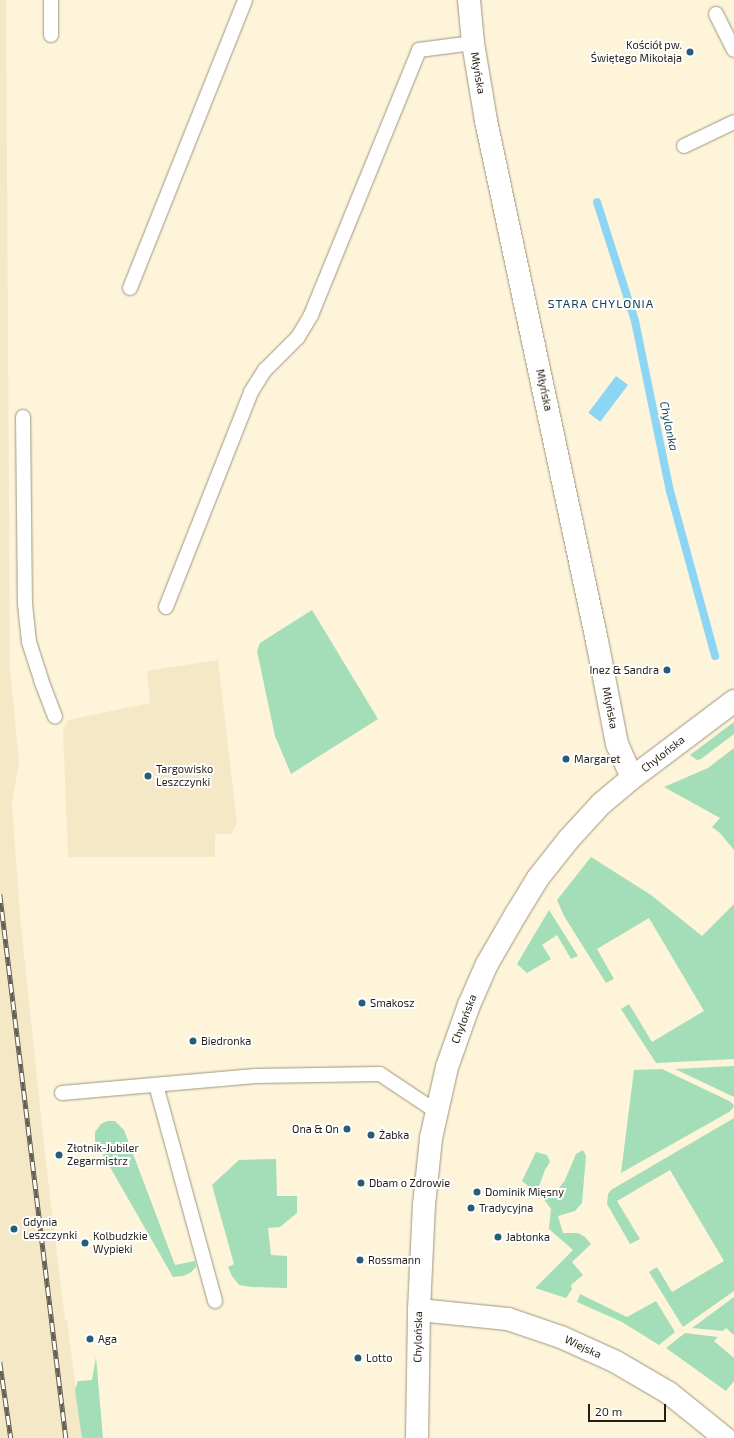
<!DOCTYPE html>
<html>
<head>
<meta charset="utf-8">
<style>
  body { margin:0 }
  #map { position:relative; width:734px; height:1438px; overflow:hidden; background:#fdf4da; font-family:"Exo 2",sans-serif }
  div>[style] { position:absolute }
  .built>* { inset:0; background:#f4e8c7 }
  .green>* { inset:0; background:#a3deb9 }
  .water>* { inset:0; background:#8dd5f5; transform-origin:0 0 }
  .stream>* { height:8px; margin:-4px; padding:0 4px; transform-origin:4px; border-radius:4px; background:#8dd5f5 }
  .roads { filter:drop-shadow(0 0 1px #9e957e) drop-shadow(0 0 1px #9e957e) }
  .service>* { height:14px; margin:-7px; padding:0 7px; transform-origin:7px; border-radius:7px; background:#fff }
  .minor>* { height:22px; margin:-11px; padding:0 11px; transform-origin:11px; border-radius:11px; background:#fff }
  .tertiary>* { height:22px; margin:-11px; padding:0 11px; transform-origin:11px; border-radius:11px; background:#fff }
  .rail>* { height:4.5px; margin-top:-2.25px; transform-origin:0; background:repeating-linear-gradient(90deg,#fff 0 9px,#656051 0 18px); box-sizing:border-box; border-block:1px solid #656051 }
  .dots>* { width:11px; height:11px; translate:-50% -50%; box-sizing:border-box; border:2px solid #fff; border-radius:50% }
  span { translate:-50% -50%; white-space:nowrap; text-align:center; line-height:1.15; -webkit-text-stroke:4px #fff; paint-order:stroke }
  .poi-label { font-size:11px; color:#231f16 }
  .right { translate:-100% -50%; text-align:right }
  .left { translate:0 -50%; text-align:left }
  .street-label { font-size:11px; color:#231f16 }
  .neighbourhood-label { font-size:12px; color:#164257; letter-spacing:1px }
  .water-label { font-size:12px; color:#124d63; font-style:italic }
  .scale { position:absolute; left:588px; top:1404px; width:78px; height:18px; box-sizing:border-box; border:2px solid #231f16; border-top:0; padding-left:5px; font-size:12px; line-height:14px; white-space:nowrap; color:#231f16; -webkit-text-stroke:3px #fff; paint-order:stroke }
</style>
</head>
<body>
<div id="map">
  <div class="built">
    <div style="clip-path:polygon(0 0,6px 0,10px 669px,19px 762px,12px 804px,20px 916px,45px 1154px,65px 1320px,67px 1320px,82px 1438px,0 1438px)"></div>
    <div style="clip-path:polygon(218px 660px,237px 823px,231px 834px,215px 834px,215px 857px,68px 857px,63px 730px,68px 720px,150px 703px,147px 671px)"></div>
  </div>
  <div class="green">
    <div style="clip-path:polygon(312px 610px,378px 719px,291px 774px,275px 736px,257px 651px,260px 643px)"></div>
    <div style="clip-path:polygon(734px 722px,734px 734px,701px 759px,697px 760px,690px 755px)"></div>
    <div style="clip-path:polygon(734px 748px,734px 850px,720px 833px,712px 827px,720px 818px,664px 787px,708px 768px)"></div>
    <div style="clip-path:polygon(591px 857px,651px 895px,702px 936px,734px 904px,734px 1059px,656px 1063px,621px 1009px,629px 1004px,652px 1042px,704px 1011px,649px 918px,597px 949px,614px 979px,606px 983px,564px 916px,557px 900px)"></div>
    <div style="clip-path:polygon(549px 910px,578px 956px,571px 959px,557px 935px,542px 945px,551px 959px,527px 973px,517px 964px)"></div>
    <div style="clip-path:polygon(734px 1066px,734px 1097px,675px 1069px)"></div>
    <div style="clip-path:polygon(662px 1069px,729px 1101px,733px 1104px,734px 1107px,729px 1112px,621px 1173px,634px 1070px)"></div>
    <div style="clip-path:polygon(734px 1118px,734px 1291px,683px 1327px,649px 1272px,657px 1267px,672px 1292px,724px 1261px,670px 1170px,617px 1201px,640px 1239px,630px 1244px,607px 1204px,608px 1194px,611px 1190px)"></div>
    <div style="clip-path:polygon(107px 1121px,115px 1121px,124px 1130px,175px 1265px,195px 1261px,196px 1267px,190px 1273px,183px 1276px,173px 1277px,95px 1141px,95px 1132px,101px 1124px)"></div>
    <div style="clip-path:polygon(583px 1150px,586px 1156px,582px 1203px,575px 1211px,558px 1216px,563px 1233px,578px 1233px,585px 1237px,591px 1244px,572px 1262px,583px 1275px,571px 1285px,572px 1289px,566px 1298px,535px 1288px,573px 1250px,549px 1229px,551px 1209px,543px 1198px,522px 1181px,536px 1152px,547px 1155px,550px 1162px,545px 1170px,538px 1189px,553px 1196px,565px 1180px,576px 1154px)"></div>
    <div style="clip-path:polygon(276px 1159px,277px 1196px,297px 1196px,297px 1213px,280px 1227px,268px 1228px,271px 1255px,287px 1256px,287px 1288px,251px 1287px,239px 1285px,232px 1276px,228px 1267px,234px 1264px,212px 1185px,239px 1160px)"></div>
    <div style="clip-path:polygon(580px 1294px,627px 1317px,656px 1301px,675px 1332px,659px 1345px,622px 1322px,577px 1302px)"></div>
    <div style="clip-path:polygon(734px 1297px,734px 1335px,726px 1328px,723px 1331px,692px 1328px)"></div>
    <div style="clip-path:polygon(685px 1333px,718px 1337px,714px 1341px,734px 1358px,734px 1381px,726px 1391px,666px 1348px)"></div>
    <div style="clip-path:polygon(96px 1357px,103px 1438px,82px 1438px,75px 1390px,78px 1381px,92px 1380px)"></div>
  </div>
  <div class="water">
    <div style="left:616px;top:376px;width:15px;height:46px;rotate:37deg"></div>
  </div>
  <div class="stream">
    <div style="left:597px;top:202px;width:125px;rotate:72.3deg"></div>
    <div style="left:635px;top:321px;width:174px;rotate:78.4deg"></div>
    <div style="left:670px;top:491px;width:171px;rotate:74.7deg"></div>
  </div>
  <div class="roads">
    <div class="service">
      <div style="left:51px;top:0;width:35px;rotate:90deg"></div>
      <div style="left:716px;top:14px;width:40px;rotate:63.4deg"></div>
      <div style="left:684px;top:146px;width:55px;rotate:-25.6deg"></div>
      <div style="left:130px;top:288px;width:310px;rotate:-68.2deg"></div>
      <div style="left:23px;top:417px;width:187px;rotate:89.4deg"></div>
      <div style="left:25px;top:604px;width:38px;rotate:84deg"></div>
      <div style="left:29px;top:642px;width:40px;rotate:72deg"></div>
      <div style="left:41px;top:680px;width:39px;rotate:69deg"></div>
      <div style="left:166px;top:607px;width:231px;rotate:-68.4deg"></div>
      <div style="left:251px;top:392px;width:26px;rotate:-58deg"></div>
      <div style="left:265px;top:370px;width:47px;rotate:-45deg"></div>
      <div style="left:298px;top:337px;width:26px;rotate:-59deg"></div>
      <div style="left:311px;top:315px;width:286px;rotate:-67.8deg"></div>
      <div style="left:419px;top:50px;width:54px;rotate:-7.4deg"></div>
      <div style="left:156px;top:1085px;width:224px;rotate:74.7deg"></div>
      <div style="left:62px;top:1093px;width:194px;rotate:-5deg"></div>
      <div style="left:255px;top:1076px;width:125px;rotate:-0.9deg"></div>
      <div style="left:380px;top:1074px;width:69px;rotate:33.7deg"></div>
    </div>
    <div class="minor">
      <div style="left:469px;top:0;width:43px;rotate:84.7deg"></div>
      <div style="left:473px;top:43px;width:79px;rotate:80.5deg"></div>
      <div style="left:486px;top:121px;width:532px;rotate:77.95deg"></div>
      <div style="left:597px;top:641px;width:105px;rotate:79deg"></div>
      <div style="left:617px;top:744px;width:37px;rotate:66deg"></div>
      <div style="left:419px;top:1310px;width:89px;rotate:5.8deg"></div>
      <div style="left:508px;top:1319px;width:56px;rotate:18.8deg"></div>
      <div style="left:561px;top:1337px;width:60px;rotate:24.4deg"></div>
      <div style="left:616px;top:1362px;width:61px;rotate:30.3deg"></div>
      <div style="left:669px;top:1393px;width:72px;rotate:38.8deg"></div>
    </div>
    <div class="tertiary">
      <div style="left:417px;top:1438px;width:128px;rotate:-89.1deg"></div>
      <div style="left:419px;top:1310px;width:105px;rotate:-87.3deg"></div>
      <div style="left:424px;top:1205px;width:67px;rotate:-84deg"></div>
      <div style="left:431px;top:1138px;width:73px;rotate:-77.3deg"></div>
      <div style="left:447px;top:1067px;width:66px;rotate:-70.5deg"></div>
      <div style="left:469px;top:1005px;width:45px;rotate:-66.3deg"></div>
      <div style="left:487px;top:964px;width:58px;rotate:-59.9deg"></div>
      <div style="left:516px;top:914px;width:42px;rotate:-58.6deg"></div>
      <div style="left:538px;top:878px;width:48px;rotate:-51.7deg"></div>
      <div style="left:568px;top:840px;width:49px;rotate:-47.5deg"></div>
      <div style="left:601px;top:804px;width:40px;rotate:-40deg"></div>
      <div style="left:632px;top:778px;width:128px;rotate:-37deg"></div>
    </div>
  </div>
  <div class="rail">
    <div style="left:0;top:894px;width:548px;rotate:83.08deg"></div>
    <div style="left:0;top:1362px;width:77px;rotate:81.8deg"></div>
  </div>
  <div class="dots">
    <div style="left:690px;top:52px;background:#265c77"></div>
    <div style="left:667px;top:670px;background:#265c77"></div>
    <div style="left:566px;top:759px;background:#265c77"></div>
    <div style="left:148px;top:776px;background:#265c77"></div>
    <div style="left:362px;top:1003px;background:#265c77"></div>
    <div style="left:193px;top:1041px;background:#265c77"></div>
    <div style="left:347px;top:1129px;background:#265c77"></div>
    <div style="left:371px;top:1135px;background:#265c77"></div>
    <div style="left:59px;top:1155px;background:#265c77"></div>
    <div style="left:361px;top:1183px;background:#265c77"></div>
    <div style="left:477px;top:1192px;background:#265c77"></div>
    <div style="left:471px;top:1208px;background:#265c77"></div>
    <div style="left:14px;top:1229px;background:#265c77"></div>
    <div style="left:498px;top:1237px;background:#265c77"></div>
    <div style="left:85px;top:1243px;background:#265c77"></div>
    <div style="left:360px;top:1260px;background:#265c77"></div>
    <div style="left:90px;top:1339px;background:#265c77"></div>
    <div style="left:358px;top:1358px;background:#265c77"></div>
  </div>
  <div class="poi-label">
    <span class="right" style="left:682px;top:52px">Kościół pw.<br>Świętego Mikołaja</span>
    <span class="right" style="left:659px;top:670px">Inez &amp; Sandra</span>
    <span class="left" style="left:574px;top:759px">Margaret</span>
    <span class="left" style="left:156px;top:776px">Targowisko<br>Leszczynki</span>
    <span class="left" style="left:370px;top:1003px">Smakosz</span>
    <span class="left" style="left:201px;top:1041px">Biedronka</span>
    <span class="right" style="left:339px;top:1129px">Ona &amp; On</span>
    <span class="left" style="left:379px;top:1135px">Żabka</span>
    <span class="left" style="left:67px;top:1155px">Złotnik-Jubiler<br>Zegarmistrz</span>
    <span class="left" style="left:369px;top:1183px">Dbam o Zdrowie</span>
    <span class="left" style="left:485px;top:1192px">Dominik Mięsny</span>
    <span class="left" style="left:479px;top:1208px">Tradycyjna</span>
    <span class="left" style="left:23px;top:1229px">Gdynia<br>Leszczynki</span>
    <span class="left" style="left:93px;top:1243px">Kolbudzkie<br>Wypieki</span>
    <span class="left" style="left:506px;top:1237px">Jabłonka</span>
    <span class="left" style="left:368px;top:1260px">Rossmann</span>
    <span class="left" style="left:98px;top:1339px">Aga</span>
    <span class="left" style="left:366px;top:1358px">Lotto</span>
  </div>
  <div class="street-label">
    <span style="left:478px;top:73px;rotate:80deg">Młyńska</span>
    <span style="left:544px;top:390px;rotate:78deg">Młyńska</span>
    <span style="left:610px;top:708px;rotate:79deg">Młyńska</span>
    <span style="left:663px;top:754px;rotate:-38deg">Chylońska</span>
    <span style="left:464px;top:1019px;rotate:-69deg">Chylońska</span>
    <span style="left:418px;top:1337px;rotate:-89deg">Chylońska</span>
    <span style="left:583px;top:1347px;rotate:25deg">Wiejska</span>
  </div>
  <div class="neighbourhood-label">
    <span style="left:601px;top:304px">STARA CHYLONIA</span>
  </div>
  <div class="water-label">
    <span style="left:669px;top:426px;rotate:78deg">Chylonka</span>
  </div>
  <div class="scale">20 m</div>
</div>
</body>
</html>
